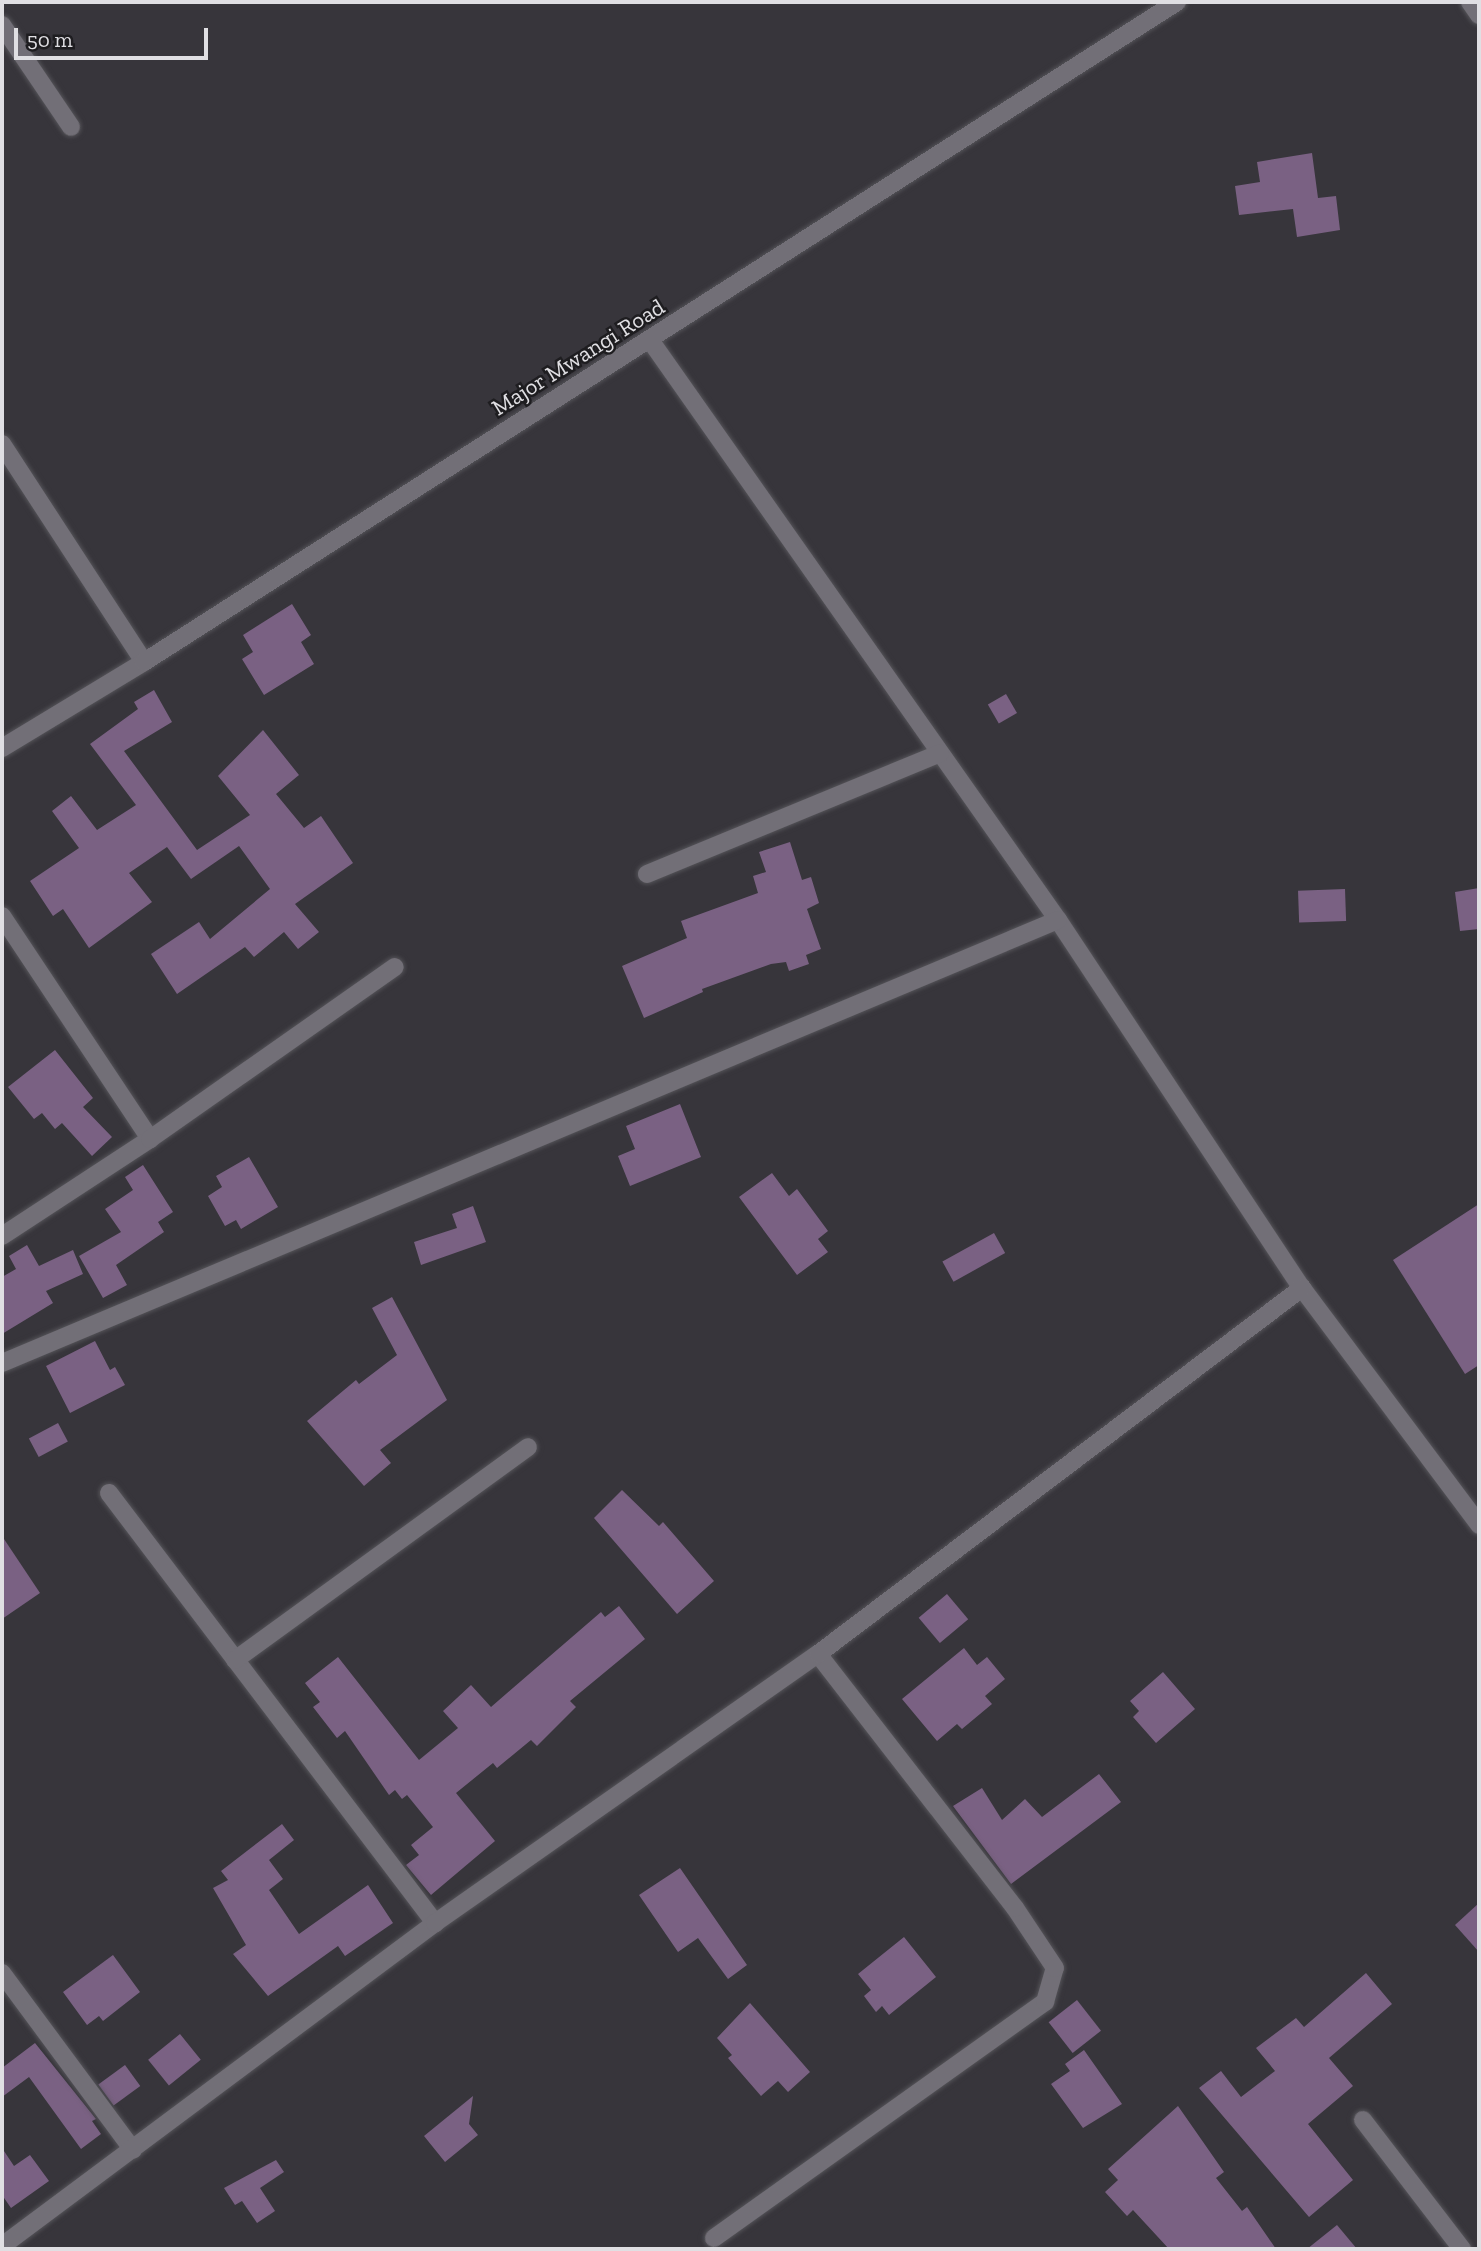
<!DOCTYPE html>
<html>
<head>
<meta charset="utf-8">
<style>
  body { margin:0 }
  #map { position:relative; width:1481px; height:2251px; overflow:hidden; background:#37353b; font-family:"Zilla Slab",serif }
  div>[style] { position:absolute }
  .building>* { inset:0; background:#7a6183; transform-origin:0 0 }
  .roads { filter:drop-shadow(0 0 2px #545358) drop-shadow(0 0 2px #545358) }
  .minor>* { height:18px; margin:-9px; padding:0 9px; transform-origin:9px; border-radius:9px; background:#726f77 }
  .tertiary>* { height:18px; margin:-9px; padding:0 9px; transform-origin:9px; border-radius:9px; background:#726f77 }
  span { translate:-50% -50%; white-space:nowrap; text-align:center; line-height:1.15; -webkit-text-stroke:5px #1e1d20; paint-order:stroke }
  .street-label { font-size:23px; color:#e0dfe3 }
  .frame { position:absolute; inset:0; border:4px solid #e0dfe3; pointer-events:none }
  .scale { position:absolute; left:14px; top:28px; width:194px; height:32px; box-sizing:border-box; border:4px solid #e0dfe3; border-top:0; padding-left:9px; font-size:21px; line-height:24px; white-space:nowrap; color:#e0dfe3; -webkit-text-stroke:5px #1e1d20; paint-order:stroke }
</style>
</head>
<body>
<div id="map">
  <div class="building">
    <div style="clip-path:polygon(1312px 153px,1318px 198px,1336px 196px,1340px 230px,1297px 237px,1293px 209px,1239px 215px,1235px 186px,1260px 182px,1257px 162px)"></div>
    <div style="clip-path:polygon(292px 604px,311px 635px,301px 642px,314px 664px,264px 695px,242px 659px,253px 652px,243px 635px)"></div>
    <div style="clip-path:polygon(154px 690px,172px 722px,124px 751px,197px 850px,250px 815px,218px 776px,263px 730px,299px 775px,276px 794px,304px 828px,321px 816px,353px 863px,295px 904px,319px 932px,298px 949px,284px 932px,254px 957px,245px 947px,177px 994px,151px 954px,199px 922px,210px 939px,270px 889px,239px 846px,191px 879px,167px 847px,129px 873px,152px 902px,89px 948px,63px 909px,53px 916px,30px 881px,79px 848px,52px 811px,71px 796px,97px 830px,136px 805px,90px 744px,138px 709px,134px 702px)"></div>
    <div style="left:1006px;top:694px;width:22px;height:21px;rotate:60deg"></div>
    <div style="clip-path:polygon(790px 842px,802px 880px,811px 877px,819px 903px,807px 909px,821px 949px,806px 955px,809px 964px,789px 971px,786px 962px,771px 964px,702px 989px,703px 992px,644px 1018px,622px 966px,687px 938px,681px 921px,758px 893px,753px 876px,766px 872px,759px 852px)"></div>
    <div style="clip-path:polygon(1479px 888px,1479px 929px,1460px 931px,1455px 892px)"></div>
    <div style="left:1345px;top:889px;width:32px;height:47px;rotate:88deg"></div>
    <div style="clip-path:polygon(55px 1050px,93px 1098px,83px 1107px,112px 1137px,92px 1156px,62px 1123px,55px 1129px,42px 1113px,34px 1119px,8px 1087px)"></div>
    <div style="clip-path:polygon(680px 1104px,701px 1157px,630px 1186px,618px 1156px,635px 1149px,626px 1126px)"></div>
    <div style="clip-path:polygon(249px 1157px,278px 1207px,241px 1229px,236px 1220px,225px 1226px,208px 1196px,222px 1187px,216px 1176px)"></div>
    <div style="clip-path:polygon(143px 1165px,173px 1212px,158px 1222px,164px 1232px,116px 1265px,127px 1285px,103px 1298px,79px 1256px,121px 1232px,105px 1209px,133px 1190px,125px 1177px)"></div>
    <div style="clip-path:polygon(772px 1173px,789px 1196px,797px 1189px,828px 1231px,818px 1239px,828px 1252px,797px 1275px,739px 1197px)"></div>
    <div style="clip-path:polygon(1479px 1204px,1479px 1365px,1465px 1374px,1393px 1260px)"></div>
    <div style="clip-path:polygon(473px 1206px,486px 1242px,421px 1265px,414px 1242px,457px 1228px,452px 1214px)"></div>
    <div style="left:994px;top:1233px;width:23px;height:59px;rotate:61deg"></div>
    <div style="clip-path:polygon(27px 1245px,39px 1266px,73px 1250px,83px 1274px,46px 1291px,53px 1303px,2px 1334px,2px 1277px,16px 1269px,9px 1256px)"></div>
    <div style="clip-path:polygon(392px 1297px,447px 1400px,380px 1450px,391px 1463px,364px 1486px,307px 1421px,356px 1380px,359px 1384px,397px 1355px,372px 1308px)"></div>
    <div style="clip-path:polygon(95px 1341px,110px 1370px,115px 1367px,125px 1385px,70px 1413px,46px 1366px)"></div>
    <div style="left:58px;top:1423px;width:21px;height:33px;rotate:62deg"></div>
    <div style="clip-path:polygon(622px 1490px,659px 1526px,663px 1522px,714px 1581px,677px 1614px,594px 1518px)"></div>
    <div style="clip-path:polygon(2px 1536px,40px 1593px,2px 1619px)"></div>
    <div style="left:947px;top:1594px;width:33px;height:37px;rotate:50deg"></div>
    <div style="clip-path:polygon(619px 1606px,645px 1639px,570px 1701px,576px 1707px,537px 1746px,531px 1740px,497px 1768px,493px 1763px,456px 1793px,495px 1841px,431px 1895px,406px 1865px,419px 1855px,411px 1845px,433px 1827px,407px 1795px,402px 1799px,395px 1790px,389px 1795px,345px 1731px,337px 1738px,313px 1707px,320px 1702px,305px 1683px,338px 1657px,419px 1760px,458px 1728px,443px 1711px,471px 1685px,491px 1707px,601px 1612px,605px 1617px)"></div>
    <div style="clip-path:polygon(964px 1648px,977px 1665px,987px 1657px,1005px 1679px,985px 1696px,992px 1704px,962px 1729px,957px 1724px,937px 1741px,902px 1699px)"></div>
    <div style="clip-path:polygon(1163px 1672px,1195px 1709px,1156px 1743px,1133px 1717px,1139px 1711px,1130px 1701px)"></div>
    <div style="clip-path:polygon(1099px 1774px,1121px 1802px,1011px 1884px,953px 1806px,982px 1788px,1002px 1820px,1025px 1799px,1042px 1817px)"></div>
    <div style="clip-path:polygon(282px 1824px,294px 1840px,269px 1860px,283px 1879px,269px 1890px,299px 1934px,368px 1885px,393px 1923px,345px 1956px,338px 1946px,268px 1996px,233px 1954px,246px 1945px,213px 1888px,228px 1880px,221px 1871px)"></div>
    <div style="clip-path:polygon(680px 1868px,747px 1965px,728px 1979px,698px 1938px,678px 1952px,639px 1895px)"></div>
    <div style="clip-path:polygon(1479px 1903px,1479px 1952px,1455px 1925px)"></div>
    <div style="clip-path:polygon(904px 1937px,936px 1977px,889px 2015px,882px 2006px,876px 2012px,864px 1996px,871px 1990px,858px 1974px)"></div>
    <div style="clip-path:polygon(113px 1955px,140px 1992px,103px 2021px,99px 2016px,87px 2025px,63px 1992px)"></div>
    <div style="clip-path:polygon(1366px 1973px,1392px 2004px,1329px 2058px,1353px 2086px,1308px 2124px,1353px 2180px,1309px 2217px,1199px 2088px,1221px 2071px,1241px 2097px,1275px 2071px,1256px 2048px,1296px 2018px,1304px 2027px)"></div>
    <div style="left:1077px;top:2000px;width:39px;height:36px;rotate:52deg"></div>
    <div style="clip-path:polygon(750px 2003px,810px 2072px,788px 2092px,778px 2081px,761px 2096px,728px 2058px,732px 2055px,717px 2038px)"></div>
    <div style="left:180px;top:2034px;width:33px;height:41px;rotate:51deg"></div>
    <div style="clip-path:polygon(35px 2043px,96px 2119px,92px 2121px,101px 2134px,81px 2149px,29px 2077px,2px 2097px,2px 2068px)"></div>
    <div style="clip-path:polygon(1084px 2050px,1122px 2104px,1083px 2128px,1051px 2084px,1070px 2071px,1065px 2064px)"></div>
    <div style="left:125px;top:2065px;width:26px;height:33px;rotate:54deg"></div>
    <div style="clip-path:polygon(473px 2096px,469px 2124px,478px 2135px,445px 2162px,424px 2136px)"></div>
    <div style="clip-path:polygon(1178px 2106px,1224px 2172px,1216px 2178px,1242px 2211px,1247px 2207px,1276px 2249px,1169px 2249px,1133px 2210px,1127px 2216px,1105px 2192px,1118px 2180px,1108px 2169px)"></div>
    <div style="clip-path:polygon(2px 2148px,14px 2166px,30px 2155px,49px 2181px,11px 2208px,2px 2195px)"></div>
    <div style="clip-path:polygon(276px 2160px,284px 2172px,260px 2188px,275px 2211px,257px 2223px,242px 2201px,235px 2205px,224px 2188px)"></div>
    <div style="clip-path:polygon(1337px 2225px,1357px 2249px,1307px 2249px)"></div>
  </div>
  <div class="roads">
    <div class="minor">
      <div style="left:1470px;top:2px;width:16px;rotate:55deg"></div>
      <div style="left:2px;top:25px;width:123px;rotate:55.9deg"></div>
      <div style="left:650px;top:340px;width:709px;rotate:54.88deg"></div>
      <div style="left:1058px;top:920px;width:442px;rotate:56.5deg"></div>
      <div style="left:1302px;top:1288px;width:296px;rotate:53.2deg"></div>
      <div style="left:2px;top:444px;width:260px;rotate:56.9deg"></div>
      <div style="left:647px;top:874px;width:317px;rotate:-22.4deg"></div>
      <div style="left:2px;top:916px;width:268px;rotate:56.4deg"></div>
      <div style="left:2px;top:1236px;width:177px;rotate:-33.2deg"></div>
      <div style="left:150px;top:1139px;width:299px;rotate:-35.1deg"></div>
      <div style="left:2px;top:1363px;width:1145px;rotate:-22.76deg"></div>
      <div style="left:109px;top:1493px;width:540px;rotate:52.83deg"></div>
      <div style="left:235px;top:1660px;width:362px;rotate:-36deg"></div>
      <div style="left:2px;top:1973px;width:220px;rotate:53.5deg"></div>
      <div style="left:1363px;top:2120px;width:163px;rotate:52.5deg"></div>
      <div style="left:714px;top:2238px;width:407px;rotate:-35.5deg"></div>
      <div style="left:1045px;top:2002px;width:35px;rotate:-74deg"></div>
      <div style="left:1055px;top:1968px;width:72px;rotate:-123.7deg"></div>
      <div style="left:1015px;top:1908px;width:321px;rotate:-127.8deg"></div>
      <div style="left:2px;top:2246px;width:540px;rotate:-36.72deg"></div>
      <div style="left:435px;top:1923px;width:468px;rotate:-35.1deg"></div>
      <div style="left:818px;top:1654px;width:607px;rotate:-37.1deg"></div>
    </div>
    <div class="tertiary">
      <div style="left:2px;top:748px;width:166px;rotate:-31.2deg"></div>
      <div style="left:144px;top:662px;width:1226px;rotate:-32.58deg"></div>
    </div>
  </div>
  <div class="street-label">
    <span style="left:578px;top:357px;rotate:-32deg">Major Mwangi Road</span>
  </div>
  <div class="frame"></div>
  <div class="scale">50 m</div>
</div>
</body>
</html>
